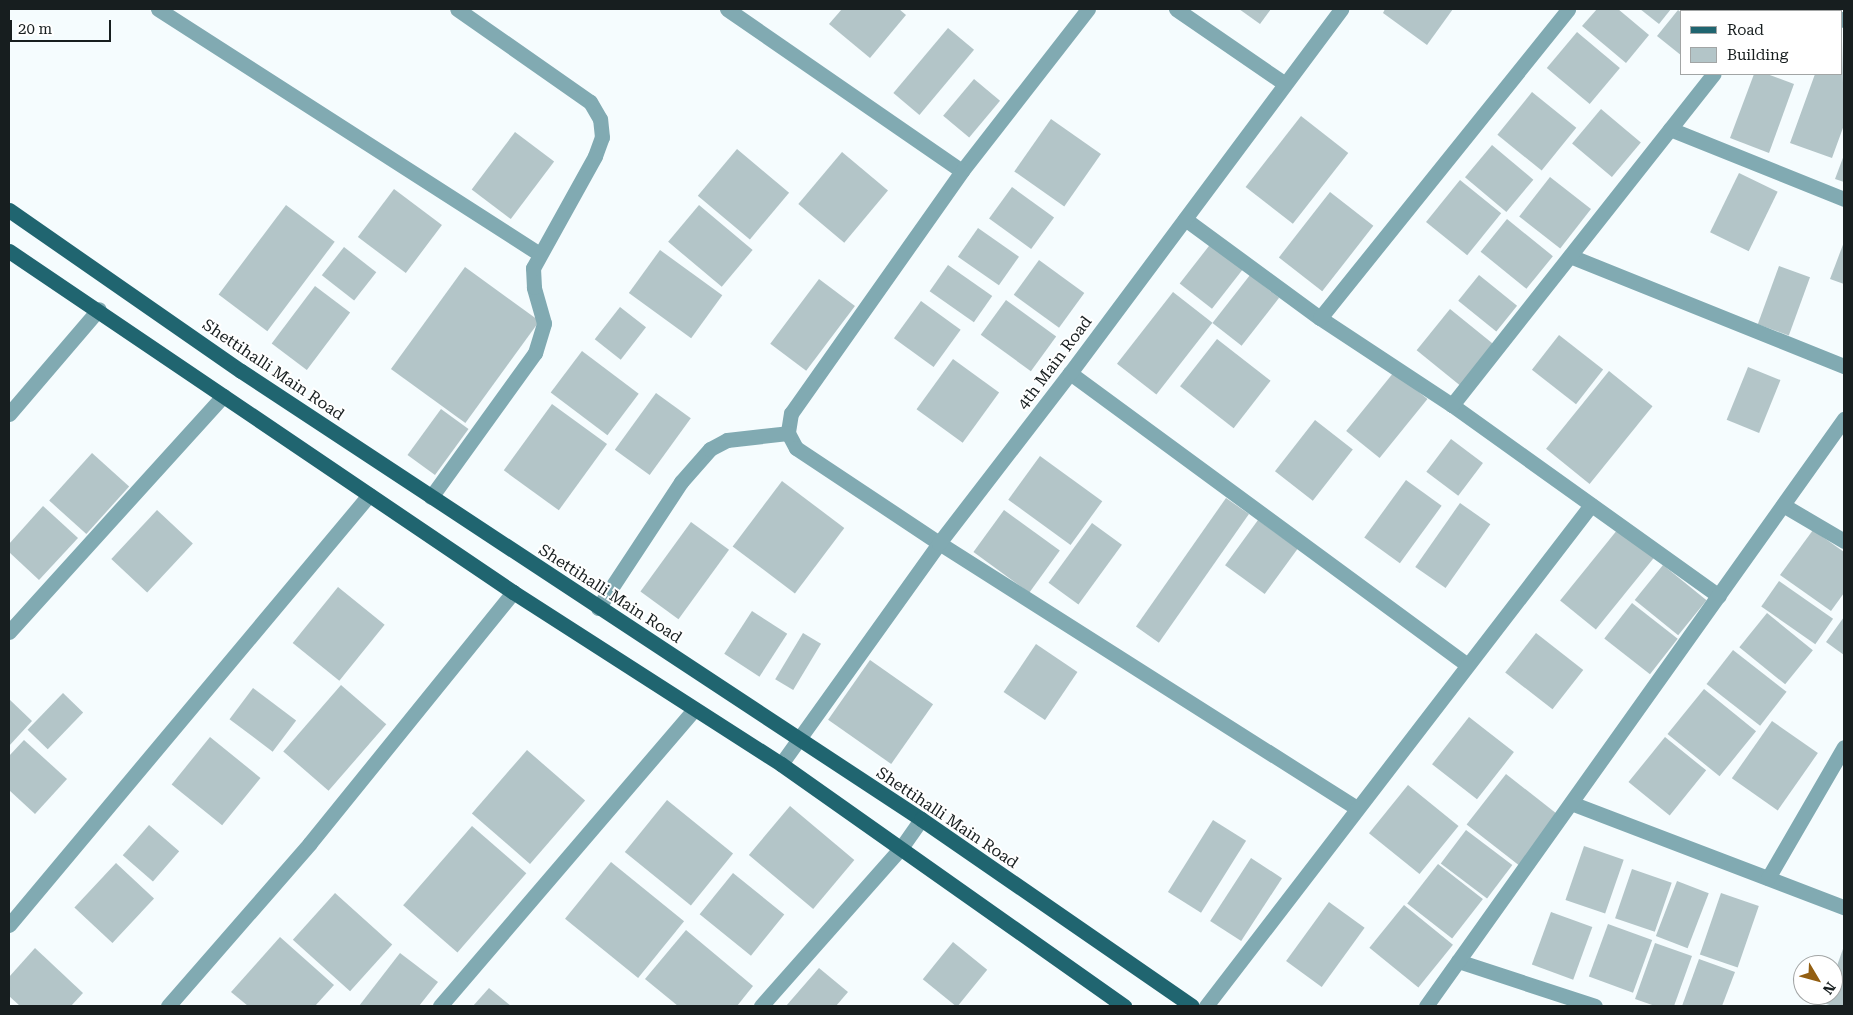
<!DOCTYPE html>
<html>
<head>
<meta charset="utf-8">
<style>
  body { margin:0 }
  #map { position:relative; width:1853px; height:1015px; overflow:hidden; background:#f5fcfe; font-family:"Roboto Serif",serif }
  div>[style] { position:absolute }
  .building>* { inset:0; background:#b3c5c8; transform-origin:0 0 }
  .minor>* { height:15px; margin:-7.5px; padding:0 7.5px; transform-origin:7.5px; border-radius:7.5px; background:#81aab2 }
  .major>* { height:15px; margin:-7.5px; padding:0 7.5px; transform-origin:7.5px; border-radius:7.5px; background:#206570 }
  span { translate:-50% -50%; white-space:nowrap; text-align:center; line-height:1.15; -webkit-text-stroke:4px #fff; paint-order:stroke }
  .street-label { font-size:16px; color:#171e1f }
  .frame { position:absolute; inset:0; border:10px solid #171e1f; pointer-events:none }
  .legend { position:absolute; left:1680px; top:10px; width:162px; height:65px; box-sizing:border-box; background:#fff; border:1px solid #a2a5a5; margin:0; padding:6px 9px; list-style:none; font-size:15px; color:#171e1f }
  .legend li { display:flex; align-items:center; gap:10px; height:25px }
  .legend b { width:25px; border:1px solid #a2a5a5 }
  .north { position:absolute; left:1793px; top:955px; width:50px; height:50px; box-sizing:border-box; background:#fff; border:1px solid #a2a5a5; border-radius:50%; rotate:127deg; font-size:14px; font-weight:700; line-height:20px; text-align:center; color:#171e1f }
  .north::after { content:''; display:block; margin:auto; width:18px; height:22px; background:#935f12; clip-path:polygon(50% 0,100% 100%,50% 72%,0 100%) }
  .scale { position:absolute; left:10px; top:20px; width:101px; height:22px; box-sizing:border-box; border:2px solid #171e1f; border-top:0; padding-left:6px; font-size:15px; line-height:18px; white-space:nowrap; color:#171e1f; -webkit-text-stroke:4px #fff; paint-order:stroke }
</style>
</head>
<body>
<div id="map">
  <div class="building">
    <div style="clip-path:polygon(842px 9px,899px 9px,906px 15px,870px 58px,829px 24px)"></div>
    <div style="clip-path:polygon(1239px 9px,1271px 9px,1260px 24px)"></div>
    <div style="clip-path:polygon(1385px 9px,1453px 9px,1427px 45px,1383px 13px)"></div>
    <div style="clip-path:polygon(1597px 9px,1618px 9px,1649px 35px,1626px 63px,1582px 26px)"></div>
    <div style="clip-path:polygon(1640px 9px,1671px 9px,1659px 24px)"></div>
    <div style="clip-path:polygon(1678px 10px,1682px 13px,1682px 56px,1657px 36px)"></div>
    <div style="left:948px;top:28px;width:34px;height:85px;rotate:40deg"></div>
    <div style="left:1577px;top:32px;width:56px;height:47px;rotate:40deg"></div>
    <div style="clip-path:polygon(1842px 41px,1844px 125px,1832px 158px,1790px 143px,1815px 74px,1842px 74px)"></div>
    <div style="clip-path:polygon(1754px 74px,1767px 74px,1794px 84px,1769px 153px,1730px 138px)"></div>
    <div style="left:974px;top:79px;width:34px;height:48px;rotate:40deg"></div>
    <div style="left:1532px;top:92px;width:57px;height:55px;rotate:39deg"></div>
    <div style="left:1601px;top:109px;width:52px;height:45px;rotate:40deg"></div>
    <div style="left:1301px;top:116px;width:60px;height:90px;rotate:38deg"></div>
    <div style="left:1051px;top:119px;width:61px;height:64px;rotate:35deg"></div>
    <div style="left:515px;top:132px;width:49px;height:72px;rotate:37deg"></div>
    <div style="left:1492px;top:145px;width:54px;height:42px;rotate:40deg"></div>
    <div style="left:737px;top:149px;width:68px;height:61px;rotate:40deg"></div>
    <div style="left:842px;top:152px;width:60px;height:68px;rotate:40deg"></div>
    <div style="clip-path:polygon(1844px 155px,1844px 182px,1835px 179px)"></div>
    <div style="left:1739px;top:173px;width:43px;height:66px;rotate:26deg"></div>
    <div style="left:1550px;top:177px;width:52px;height:50px;rotate:38deg"></div>
    <div style="left:1460px;top:180px;width:53px;height:54px;rotate:39deg"></div>
    <div style="left:1012px;top:187px;width:52px;height:39px;rotate:36deg"></div>
    <div style="left:394px;top:189px;width:60px;height:60px;rotate:37deg"></div>
    <div style="left:1330px;top:192px;width:55px;height:83px;rotate:38deg"></div>
    <div style="left:286px;top:205px;width:61px;height:112px;rotate:37deg"></div>
    <div style="left:699px;top:205px;width:70px;height:48px;rotate:40deg"></div>
    <div style="left:1507px;top:219px;width:59px;height:42px;rotate:39deg"></div>
    <div style="left:978px;top:228px;width:50px;height:35px;rotate:35deg"></div>
    <div style="left:1216px;top:237px;width:41px;height:59px;rotate:38deg"></div>
    <div style="clip-path:polygon(1844px 242px,1844px 284px,1830px 279px)"></div>
    <div style="left:344px;top:247px;width:41px;height:36px;rotate:38deg"></div>
    <div style="left:660px;top:250px;width:77px;height:53px;rotate:36deg"></div>
    <div style="left:1039px;top:260px;width:56px;height:43px;rotate:36deg"></div>
    <div style="left:948px;top:265px;width:54px;height:32px;rotate:35deg"></div>
    <div style="left:1779px;top:266px;width:33px;height:62px;rotate:20deg"></div>
    <div style="left:465px;top:267px;width:92px;height:126px;rotate:36deg"></div>
    <div style="left:1250px;top:275px;width:37px;height:61px;rotate:38deg"></div>
    <div style="left:1479px;top:275px;width:49px;height:33px;rotate:39deg"></div>
    <div style="left:819px;top:279px;width:45px;height:81px;rotate:37deg"></div>
    <div style="left:315px;top:286px;width:44px;height:72px;rotate:37deg"></div>
    <div style="left:1173px;top:292px;width:50px;height:91px;rotate:38deg"></div>
    <div style="left:1006px;top:300px;width:62px;height:43px;rotate:36deg"></div>
    <div style="left:921px;top:301px;width:49px;height:46px;rotate:36deg"></div>
    <div style="left:620px;top:307px;width:33px;height:41px;rotate:38deg"></div>
    <div style="left:1450px;top:309px;width:56px;height:53px;rotate:39deg"></div>
    <div style="left:1559px;top:335px;width:56px;height:44px;rotate:38deg"></div>
    <div style="left:1217px;top:339px;width:68px;height:60px;rotate:38deg"></div>
    <div style="left:582px;top:351px;width:71px;height:52px;rotate:37deg"></div>
    <div style="left:953px;top:359px;width:57px;height:62px;rotate:36deg"></div>
    <div style="left:1748px;top:367px;width:35px;height:57px;rotate:22deg"></div>
    <div style="left:1609px;top:371px;width:56px;height:100px;rotate:39deg"></div>
    <div style="left:1394px;top:372px;width:43px;height:76px;rotate:39deg"></div>
    <div style="left:656px;top:393px;width:43px;height:70px;rotate:36deg"></div>
    <div style="left:552px;top:404px;width:68px;height:82px;rotate:36deg"></div>
    <div style="left:441px;top:409px;width:34px;height:57px;rotate:36deg"></div>
    <div style="left:1315px;top:420px;width:48px;height:65px;rotate:38deg"></div>
    <div style="left:1451px;top:439px;width:40px;height:41px;rotate:37deg"></div>
    <div style="left:92px;top:453px;width:50px;height:64px;rotate:42deg"></div>
    <div style="left:1040px;top:456px;width:77px;height:54px;rotate:36deg"></div>
    <div style="left:1406px;top:480px;width:44px;height:71px;rotate:36deg"></div>
    <div style="left:782px;top:481px;width:78px;height:82px;rotate:37deg"></div>
    <div style="left:1226px;top:498px;width:28px;height:157px;rotate:35deg"></div>
    <div style="left:1460px;top:503px;width:37px;height:78px;rotate:35deg"></div>
    <div style="clip-path:polygon(43px 506px,78px 538px,39px 580px,9px 552px,9px 544px)"></div>
    <div style="left:157px;top:510px;width:49px;height:67px;rotate:43deg"></div>
    <div style="left:1004px;top:510px;width:69px;height:52px;rotate:36deg"></div>
    <div style="left:1258px;top:520px;width:49px;height:56px;rotate:36deg"></div>
    <div style="left:691px;top:522px;width:47px;height:86px;rotate:36deg"></div>
    <div style="left:1092px;top:523px;width:37px;height:74px;rotate:36deg"></div>
    <div style="left:1618px;top:529px;width:46px;height:92px;rotate:39deg"></div>
    <div style="clip-path:polygon(1813px 530px,1844px 552px,1844px 593px,1831px 611px,1780px 575px)"></div>
    <div style="left:1663px;top:565px;width:56px;height:45px;rotate:39deg"></div>
    <div style="left:1779px;top:581px;width:66px;height:31px;rotate:35deg"></div>
    <div style="left:338px;top:587px;width:60px;height:72px;rotate:39deg"></div>
    <div style="left:1632px;top:603px;width:58px;height:45px;rotate:38deg"></div>
    <div style="left:752px;top:611px;width:42px;height:51px;rotate:33deg"></div>
    <div style="left:1767px;top:613px;width:59px;height:44px;rotate:39deg"></div>
    <div style="clip-path:polygon(1844px 617px,1844px 655px,1826px 642px)"></div>
    <div style="left:803px;top:633px;width:21px;height:54px;rotate:31deg"></div>
    <div style="left:1536px;top:633px;width:60px;height:50px;rotate:38deg"></div>
    <div style="left:1036px;top:644px;width:50px;height:58px;rotate:34deg"></div>
    <div style="left:1733px;top:650px;width:68px;height:43px;rotate:38deg"></div>
    <div style="left:870px;top:660px;width:77px;height:73px;rotate:35deg"></div>
    <div style="left:341px;top:685px;width:60px;height:88px;rotate:41deg"></div>
    <div style="left:253px;top:688px;width:54px;height:39px;rotate:37deg"></div>
    <div style="left:1704px;top:689px;width:67px;height:58px;rotate:39deg"></div>
    <div style="left:63px;top:693px;width:28px;height:51px;rotate:44deg"></div>
    <div style="clip-path:polygon(9px 699px,32px 721px,9px 746px)"></div>
    <div style="left:1469px;top:717px;width:57px;height:60px;rotate:38deg"></div>
    <div style="left:1772px;top:721px;width:56px;height:70px;rotate:35deg"></div>
    <div style="left:210px;top:737px;width:65px;height:61px;rotate:39deg"></div>
    <div style="left:1665px;top:737px;width:53px;height:58px;rotate:39deg"></div>
    <div style="clip-path:polygon(24px 740px,67px 779px,35px 814px,9px 790px,9px 756px)"></div>
    <div style="left:527px;top:750px;width:77px;height:84px;rotate:41deg"></div>
    <div style="left:1506px;top:774px;width:66px;height:64px;rotate:38deg"></div>
    <div style="left:1408px;top:785px;width:65px;height:62px;rotate:39deg"></div>
    <div style="left:667px;top:800px;width:85px;height:67px;rotate:39deg"></div>
    <div style="left:790px;top:806px;width:84px;height:64px;rotate:40deg"></div>
    <div style="left:1213px;top:820px;width:39px;height:85px;rotate:32deg"></div>
    <div style="left:149px;top:825px;width:40px;height:40px;rotate:41deg"></div>
    <div style="left:472px;top:826px;width:72px;height:105px;rotate:41deg"></div>
    <div style="left:1466px;top:830px;width:58px;height:42px;rotate:37deg"></div>
    <div style="left:1584px;top:846px;width:42px;height:57px;rotate:19deg"></div>
    <div style="left:1251px;top:858px;width:37px;height:75px;rotate:33deg"></div>
    <div style="left:611px;top:862px;width:94px;height:73px;rotate:39deg"></div>
    <div style="left:116px;top:863px;width:52px;height:61px;rotate:43deg"></div>
    <div style="left:1438px;top:864px;width:57px;height:50px;rotate:38deg"></div>
    <div style="left:1632px;top:869px;width:42px;height:52px;rotate:19deg"></div>
    <div style="left:733px;top:873px;width:66px;height:53px;rotate:39deg"></div>
    <div style="left:1677px;top:881px;width:34px;height:59px;rotate:21deg"></div>
    <div style="left:335px;top:893px;width:77px;height:63px;rotate:42deg"></div>
    <div style="left:1721px;top:893px;width:40px;height:65px;rotate:19deg"></div>
    <div style="left:1329px;top:902px;width:44px;height:73px;rotate:36deg"></div>
    <div style="left:1404px;top:905px;width:63px;height:55px;rotate:39deg"></div>
    <div style="left:1551px;top:912px;width:44px;height:56px;rotate:20deg"></div>
    <div style="left:1608px;top:924px;width:47px;height:56px;rotate:20deg"></div>
    <div style="clip-path:polygon(686px 930px,753px 986px,737px 1006px,678px 1006px,645px 979px)"></div>
    <div style="clip-path:polygon(280px 937px,334px 985px,315px 1006px,248px 1006px,231px 992px)"></div>
    <div style="left:953px;top:942px;width:44px;height:48px;rotate:39deg"></div>
    <div style="clip-path:polygon(1655px 943px,1692px 956px,1674px 1006px,1655px 1006px,1635px 999px)"></div>
    <div style="clip-path:polygon(1844px 946px,1844px 1006px,1833px 1006px,1823px 1003px,1826px 995px,1833px 995px,1833px 977px)"></div>
    <div style="clip-path:polygon(35px 948px,83px 993px,71px 1006px,20px 1006px,9px 996px,9px 977px)"></div>
    <div style="clip-path:polygon(400px 953px,438px 982px,419px 1006px,359px 1006px)"></div>
    <div style="clip-path:polygon(1699px 959px,1735px 972px,1722px 1006px,1682px 1006px)"></div>
    <div style="clip-path:polygon(819px 968px,848px 992px,836px 1006px,786px 1006px)"></div>
    <div style="clip-path:polygon(489px 988px,511px 1006px,473px 1006px)"></div>
  </div>
  <div class="minor">
    <div style="left:158px;top:9px;width:453px;rotate:32.7deg"></div>
    <div style="left:727px;top:9px;width:285px;rotate:34.6deg"></div>
    <div style="left:1088px;top:9px;width:205px;rotate:127.9deg"></div>
    <div style="left:962px;top:171px;width:296px;rotate:125.2deg"></div>
    <div style="left:791px;top:413px;width:20px;rotate:99deg"></div>
    <div style="left:788px;top:433px;width:17px;rotate:62deg"></div>
    <div style="left:796px;top:448px;width:172px;rotate:33.6deg"></div>
    <div style="left:939px;top:543px;width:494px;rotate:32.4deg"></div>
    <div style="left:1176px;top:9px;width:132px;rotate:34.5deg"></div>
    <div style="left:1815px;top:9px;width:6px;rotate:18deg"></div>
    <div style="left:1763px;top:11px;width:3px;rotate:-45deg"></div>
    <div style="left:1842px;top:19px;width:2px;rotate:27deg"></div>
    <div style="left:1670px;top:129px;width:188px;rotate:21.9deg"></div>
    <div style="left:1185px;top:219px;width:167px;rotate:36.3deg"></div>
    <div style="left:1320px;top:318px;width:158px;rotate:33.4deg"></div>
    <div style="left:1452px;top:405px;width:328px;rotate:35.6deg"></div>
    <div style="left:1570px;top:256px;width:295px;rotate:21.9deg"></div>
    <div style="left:1320px;top:318px;width:396px;rotate:-51.2deg"></div>
    <div style="left:1070px;top:373px;width:491px;rotate:36.3deg"></div>
    <div style="left:1452px;top:405px;width:422px;rotate:-51.7deg"></div>
    <div style="left:9px;top:414px;width:138px;rotate:-49.4deg"></div>
    <div style="left:431px;top:497px;width:178px;rotate:-54.2deg"></div>
    <div style="left:535px;top:353px;width:31px;rotate:-73deg"></div>
    <div style="left:544px;top:323px;width:37px;rotate:-106deg"></div>
    <div style="left:534px;top:287px;width:19px;rotate:-93deg"></div>
    <div style="left:533px;top:268px;width:128px;rotate:-61deg"></div>
    <div style="left:595px;top:156px;width:20px;rotate:-70deg"></div>
    <div style="left:602px;top:137px;width:18px;rotate:-96deg"></div>
    <div style="left:600px;top:119px;width:20px;rotate:-120deg"></div>
    <div style="left:590px;top:102px;width:162px;rotate:-145deg"></div>
    <div style="left:1783px;top:505px;width:71px;rotate:30.5deg"></div>
    <div style="left:598px;top:608px;width:151px;rotate:-56.6deg"></div>
    <div style="left:681px;top:482px;width:44px;rotate:-48.7deg"></div>
    <div style="left:710px;top:449px;width:19px;rotate:-28deg"></div>
    <div style="left:727px;top:440px;width:61px;rotate:-6.5deg"></div>
    <div style="left:9px;top:632px;width:319px;rotate:-47.8deg"></div>
    <div style="left:781px;top:764px;width:272px;rotate:-54.4deg"></div>
    <div style="left:939px;top:543px;width:215px;rotate:-52.4deg"></div>
    <div style="left:1070px;top:373px;width:454px;rotate:-53.3deg"></div>
    <div style="left:1571px;top:803px;width:292px;rotate:20.9deg"></div>
    <div style="left:1768px;top:878px;width:151px;rotate:-59.9deg"></div>
    <div style="left:9px;top:925px;width:561px;rotate:-50.06deg"></div>
    <div style="left:1458px;top:961px;width:144px;rotate:18.2deg"></div>
    <div style="left:168px;top:1006px;width:216px;rotate:-48.9deg"></div>
    <div style="left:310px;top:843px;width:323px;rotate:-51deg"></div>
    <div style="left:440px;top:1006px;width:391px;rotate:-49.4deg"></div>
    <div style="left:761px;top:1006px;width:211px;rotate:-48.5deg"></div>
    <div style="left:901px;top:848px;width:35px;rotate:-55deg"></div>
    <div style="left:1206px;top:1006px;width:632px;rotate:-52.46deg"></div>
    <div style="left:1426px;top:1006px;width:721px;rotate:-54.55deg"></div>
  </div>
  <div class="major">
    <div style="left:9px;top:210px;width:282px;rotate:34.8deg"></div>
    <div style="left:241px;top:371px;width:814px;rotate:33.38deg"></div>
    <div style="left:921px;top:819px;width:329px;rotate:34.6deg"></div>
    <div style="left:9px;top:251px;width:609px;rotate:34.08deg"></div>
    <div style="left:513px;top:592px;width:318px;rotate:32.7deg"></div>
    <div style="left:781px;top:764px;width:420px;rotate:35.2deg"></div>
  </div>
  <div class="street-label">
    <span style="left:1055px;top:363px;rotate:-53deg">4th Main Road</span>
    <span style="left:273px;top:370px;rotate:34deg">Shettihalli Main Road</span>
    <span style="left:610px;top:594px;rotate:33deg">Shettihalli Main Road</span>
    <span style="left:947px;top:818px;rotate:34deg">Shettihalli Main Road</span>
  </div>
  <div class="frame"></div>
  <ul class="legend">
  <li><b style="height:6px;background:#206570"></b>Road</li>
  <li><b style="height:14px;background:#b3c5c8"></b>Building</li>
  </ul>
  <div class="north">N</div>
  <div class="scale">20 m</div>
</div>
</body>
</html>
